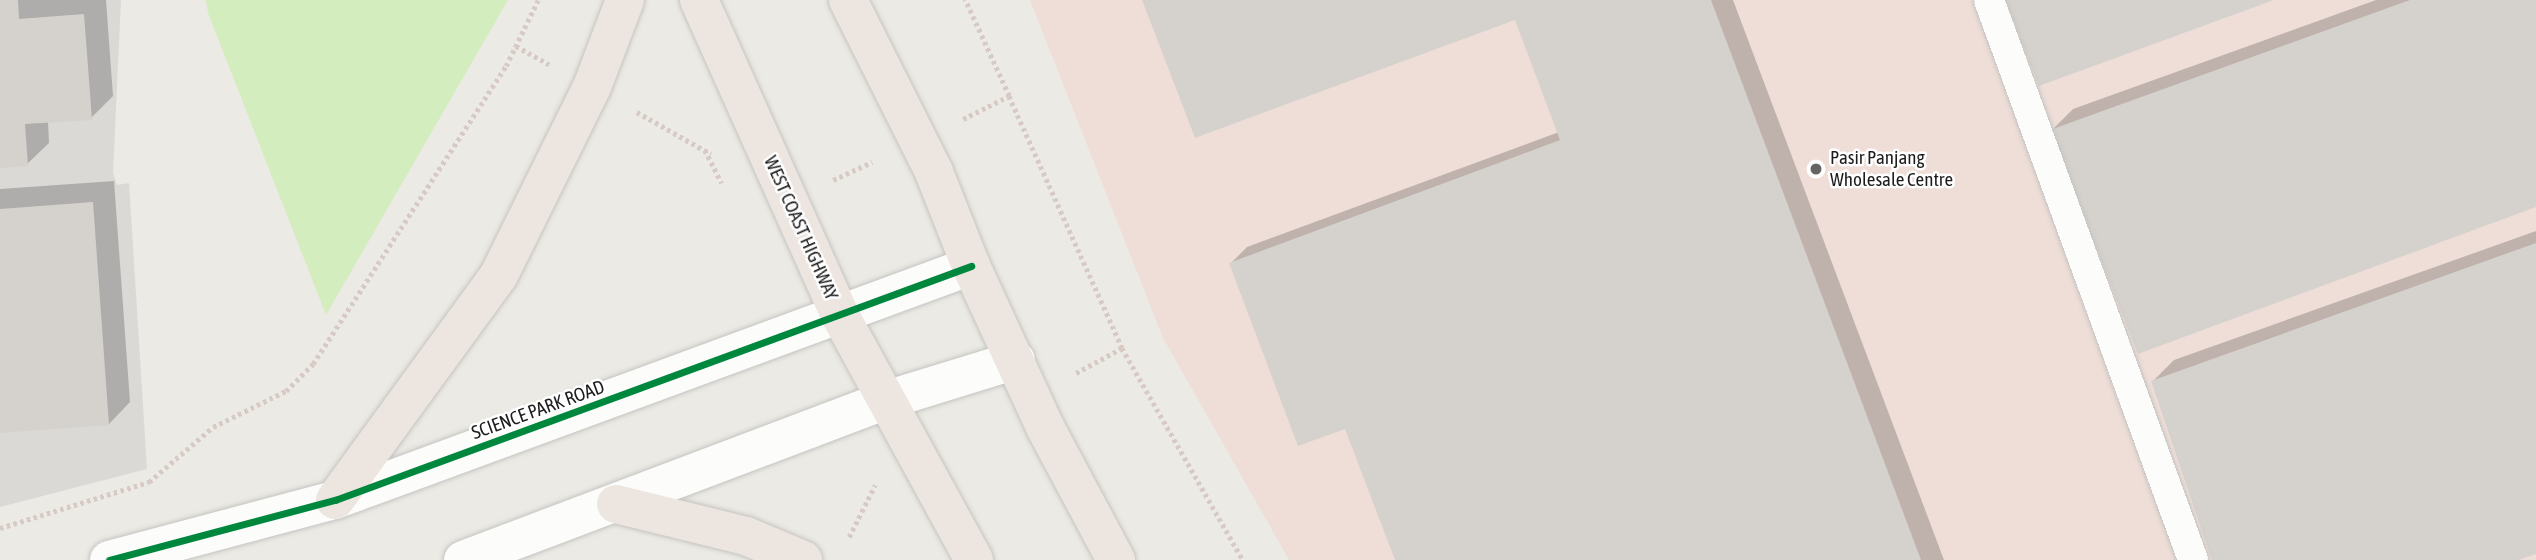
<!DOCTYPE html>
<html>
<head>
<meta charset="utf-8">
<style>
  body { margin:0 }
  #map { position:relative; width:2536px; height:560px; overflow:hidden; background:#eceae4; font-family:"Asap Condensed",sans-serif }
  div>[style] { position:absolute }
  .residential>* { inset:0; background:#dbd9d6 }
  .commercial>* { inset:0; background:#efded8 }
  .grass>* { inset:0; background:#d3edbf }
  .shadow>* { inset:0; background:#0003 }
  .building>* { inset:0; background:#d5d2cd }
  .path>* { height:4.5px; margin-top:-2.25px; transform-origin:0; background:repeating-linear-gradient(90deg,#d7c9c4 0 3.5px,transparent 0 7px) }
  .roads { filter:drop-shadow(0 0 2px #c4c4c1) drop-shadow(0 0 2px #c4c4c1) }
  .service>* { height:30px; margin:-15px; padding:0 15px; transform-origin:15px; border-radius:15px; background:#fcfcfb }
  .minor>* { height:38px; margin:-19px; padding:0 19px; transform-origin:19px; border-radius:19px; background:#fcfcfb }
  .trunk>* { height:38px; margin:-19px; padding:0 19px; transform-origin:19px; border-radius:19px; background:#ede5e0 }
  .cycleway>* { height:7px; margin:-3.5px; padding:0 3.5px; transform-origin:3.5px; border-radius:3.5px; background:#00873e }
  .dots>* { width:19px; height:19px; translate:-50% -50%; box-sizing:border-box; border:4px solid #fff; border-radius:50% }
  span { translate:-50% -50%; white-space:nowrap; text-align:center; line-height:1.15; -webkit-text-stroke:5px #fff; paint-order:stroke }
  .poi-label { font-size:19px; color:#1d1d1d }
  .left { translate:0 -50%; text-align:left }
  .street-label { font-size:19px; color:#1d1d1d }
</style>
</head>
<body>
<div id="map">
  <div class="residential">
    <div style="clip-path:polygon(0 0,121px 0,113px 173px,117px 185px,129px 183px,147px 469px,0 507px)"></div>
  </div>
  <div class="commercial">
    <div style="clip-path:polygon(1030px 0,2536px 0,2536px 560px,1289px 560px,1163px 338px)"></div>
  </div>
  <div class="grass">
    <div style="clip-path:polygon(206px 0,508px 0,326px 315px,208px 13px)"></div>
  </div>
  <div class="shadow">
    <div style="clip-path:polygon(0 0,106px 0,113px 96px,91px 118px,48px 121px,49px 143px,27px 164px,0 166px)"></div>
    <div style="clip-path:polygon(1144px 0,1733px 0,1944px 560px,1397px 560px,1346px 426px,1231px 263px,1247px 247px,1559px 132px,1516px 18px)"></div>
    <div style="clip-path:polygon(2376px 0,2536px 0,2536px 205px,2052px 130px,2073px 109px)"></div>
    <div style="clip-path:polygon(114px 181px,130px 402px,109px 424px,0 431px,0 189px)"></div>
    <div style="clip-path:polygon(2536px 231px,2536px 552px,2514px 560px,2214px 560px,2153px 381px,2174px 360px)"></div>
  </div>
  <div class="building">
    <div style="clip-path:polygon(0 0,18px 0,19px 19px,84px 14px,92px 120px,25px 124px,28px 166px,0 168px)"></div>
    <div style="clip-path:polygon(1142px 0,1711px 0,1921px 560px,1395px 560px,1345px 429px,1298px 446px,1229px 263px,1560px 140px,1515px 20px,1195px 138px)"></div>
    <div style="clip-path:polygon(2005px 0,2274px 0,2039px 86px)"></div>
    <div style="clip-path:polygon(2410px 0,2536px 0,2536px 207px,2138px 354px,2050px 130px)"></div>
    <div style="clip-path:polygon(93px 202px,109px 425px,0 433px,0 209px)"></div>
    <div style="clip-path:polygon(2536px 243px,2536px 554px,2519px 560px,2212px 560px,2151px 381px)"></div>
  </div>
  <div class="path">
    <div style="left:516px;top:46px;width:38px;rotate:29deg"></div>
    <div style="left:1009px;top:96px;width:276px;rotate:65.8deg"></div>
    <div style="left:1122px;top:348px;width:244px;rotate:60.3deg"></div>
    <div style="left:637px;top:112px;width:85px;rotate:29.6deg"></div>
    <div style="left:963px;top:119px;width:51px;rotate:-26.6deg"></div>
    <div style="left:1009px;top:96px;width:106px;rotate:-114.6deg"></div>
    <div style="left:705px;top:150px;width:37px;rotate:63deg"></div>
    <div style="left:833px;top:180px;width:43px;rotate:-24.8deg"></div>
    <div style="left:1076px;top:373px;width:52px;rotate:-28.5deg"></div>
    <div style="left:0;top:528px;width:156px;rotate:-17.2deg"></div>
    <div style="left:149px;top:482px;width:84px;rotate:-40.7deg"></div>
    <div style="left:213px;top:427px;width:81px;rotate:-26.3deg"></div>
    <div style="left:286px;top:391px;width:38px;rotate:-45deg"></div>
    <div style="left:313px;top:364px;width:355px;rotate:-57.1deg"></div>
    <div style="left:506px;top:66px;width:73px;rotate:-64.1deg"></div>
    <div style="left:849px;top:537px;width:58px;rotate:-63.4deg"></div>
  </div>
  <div class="roads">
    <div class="service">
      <div style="left:1989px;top:0;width:596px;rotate:69.98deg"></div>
    </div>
    <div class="minor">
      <div style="left:109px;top:560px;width:234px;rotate:-14.9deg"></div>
      <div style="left:335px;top:500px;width:678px;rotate:-20.2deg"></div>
      <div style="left:463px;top:560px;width:449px;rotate:-20.7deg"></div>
      <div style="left:883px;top:401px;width:139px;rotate:-17.1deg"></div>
    </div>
    <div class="trunk">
      <div style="left:699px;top:0;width:347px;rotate:65.9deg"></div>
      <div style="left:841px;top:317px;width:277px;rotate:61.3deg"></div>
      <div style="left:848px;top:0;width:192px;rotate:63.4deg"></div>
      <div style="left:934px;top:172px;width:101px;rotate:68.5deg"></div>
      <div style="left:971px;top:266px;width:177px;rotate:65.3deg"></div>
      <div style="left:1045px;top:427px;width:151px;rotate:61.9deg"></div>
      <div style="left:335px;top:500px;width:278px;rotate:-53.9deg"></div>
      <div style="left:499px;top:275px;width:210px;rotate:-63.7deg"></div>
      <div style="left:592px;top:87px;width:93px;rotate:-69.2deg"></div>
      <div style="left:616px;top:504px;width:134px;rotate:13.8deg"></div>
      <div style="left:746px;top:536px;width:62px;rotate:22.8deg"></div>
    </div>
  </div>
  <div class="cycleway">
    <div style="left:109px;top:560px;width:234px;rotate:-14.9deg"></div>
    <div style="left:335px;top:500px;width:678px;rotate:-20.2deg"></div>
  </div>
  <div class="dots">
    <div style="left:1816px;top:169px;background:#656563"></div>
  </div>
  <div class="poi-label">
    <span class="left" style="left:1830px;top:169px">Pasir Panjang<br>Wholesale Centre</span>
  </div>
  <div class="street-label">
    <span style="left:801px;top:228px;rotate:66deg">WEST COAST HIGHWAY</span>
    <span style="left:538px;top:410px;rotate:-20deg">SCIENCE PARK ROAD</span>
  </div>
</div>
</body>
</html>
